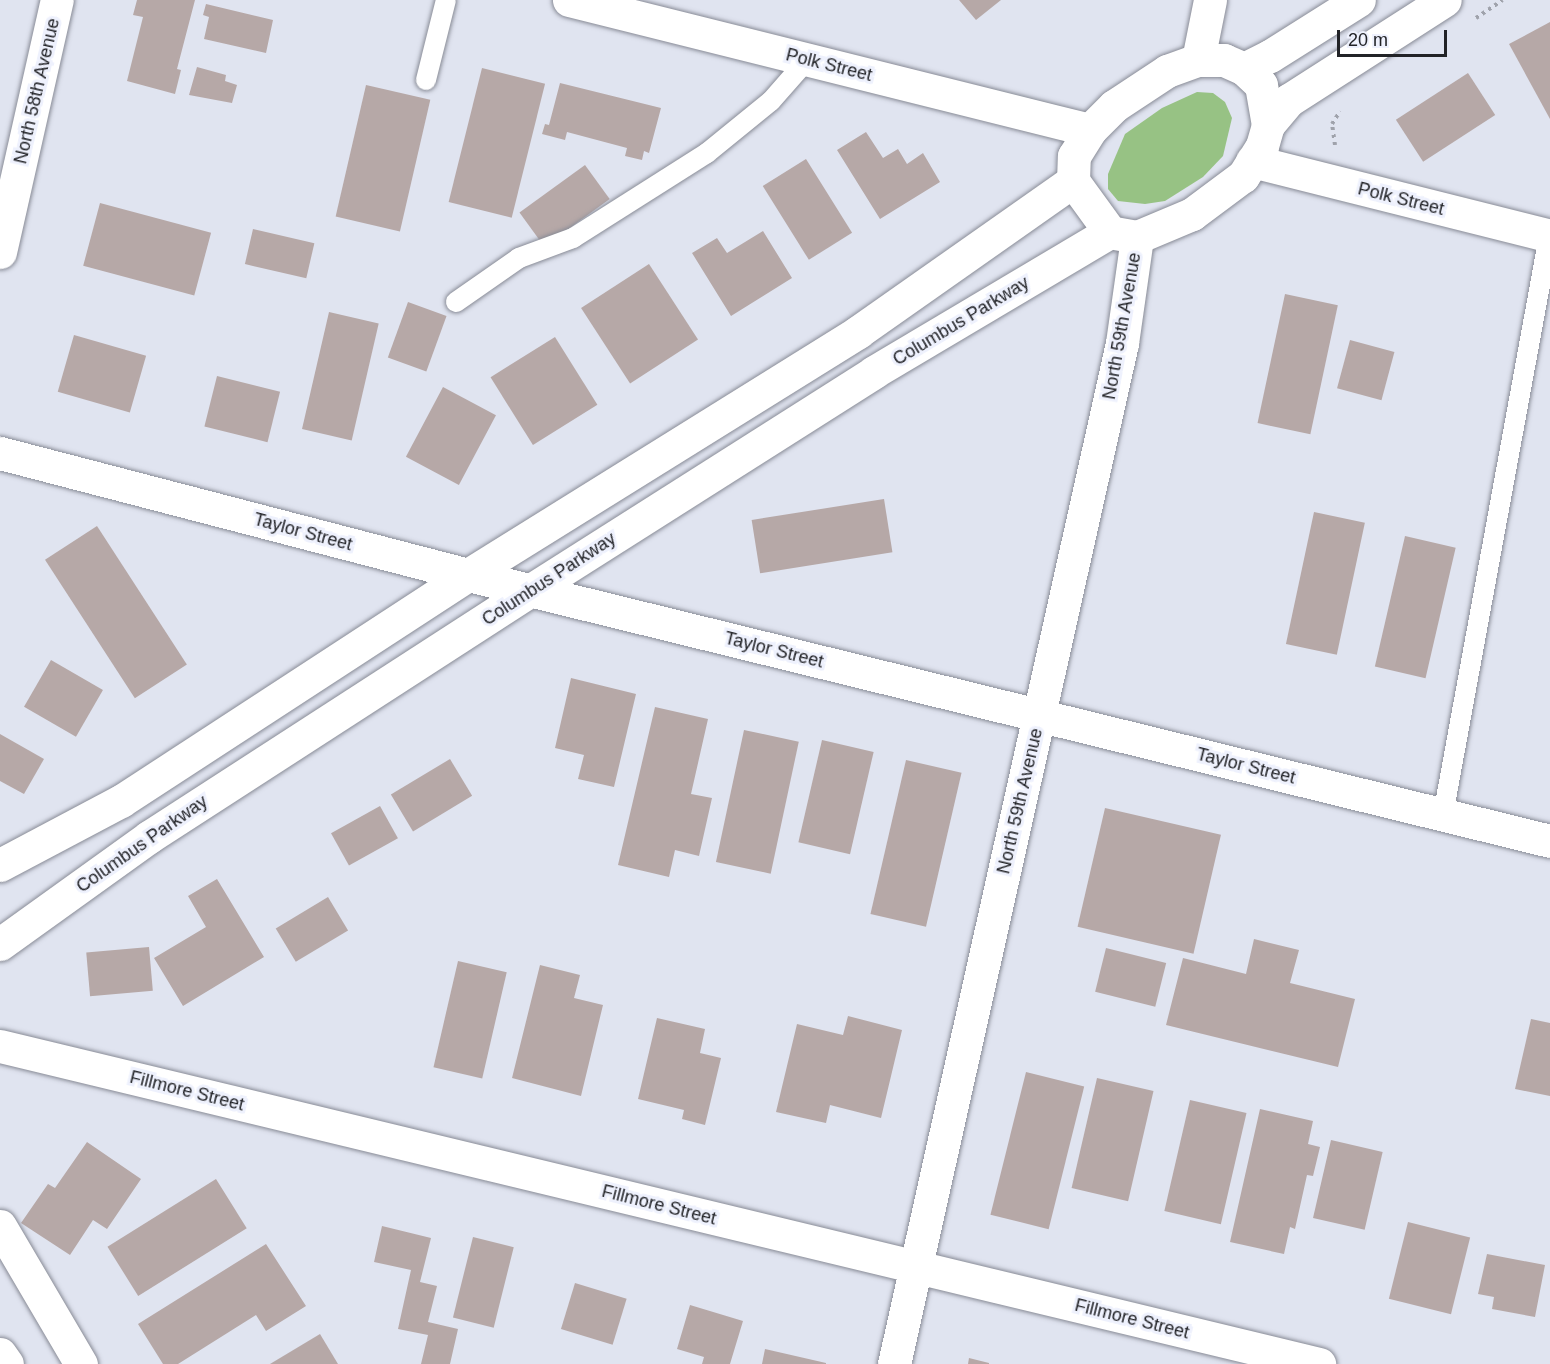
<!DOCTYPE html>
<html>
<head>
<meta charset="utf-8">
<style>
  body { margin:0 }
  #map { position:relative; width:1550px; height:1364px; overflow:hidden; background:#e0e4f0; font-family:Arial,sans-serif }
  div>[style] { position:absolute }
  .green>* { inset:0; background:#97c284 }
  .building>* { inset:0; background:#b6a8a7; transform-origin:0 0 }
  .path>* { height:4px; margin-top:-2px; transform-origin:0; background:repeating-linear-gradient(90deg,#9fa2ab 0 3px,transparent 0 7.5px) }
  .roads { filter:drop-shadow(0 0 2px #888b96) drop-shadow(0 0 2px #888b96) }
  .lane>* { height:20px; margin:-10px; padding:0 10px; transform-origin:10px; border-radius:10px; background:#fff }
  .street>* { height:33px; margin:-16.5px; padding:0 16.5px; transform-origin:16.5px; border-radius:16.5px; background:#fff }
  span { translate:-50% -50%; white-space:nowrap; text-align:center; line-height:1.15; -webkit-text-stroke:6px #eef1fd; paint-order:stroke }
  .street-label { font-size:18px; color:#222327 }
  .scale { position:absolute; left:1337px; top:30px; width:110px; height:27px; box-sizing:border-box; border:3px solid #222327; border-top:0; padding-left:8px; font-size:18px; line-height:21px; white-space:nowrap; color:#222327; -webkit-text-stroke:4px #eef1fd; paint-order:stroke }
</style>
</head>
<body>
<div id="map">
  <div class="green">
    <div style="clip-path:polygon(1197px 92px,1213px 93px,1225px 102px,1232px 118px,1223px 156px,1203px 177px,1165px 201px,1145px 204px,1118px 201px,1108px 189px,1108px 174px,1125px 134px,1162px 108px)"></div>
  </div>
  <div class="building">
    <div style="clip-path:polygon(137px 0,195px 0,177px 69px,181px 70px,175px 94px,127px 81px,143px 17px,133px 15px)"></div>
    <div style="clip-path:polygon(959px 0,1001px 0,976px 20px)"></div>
    <div style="clip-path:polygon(206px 4px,273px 20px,266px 53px,204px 39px,209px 17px,203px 15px)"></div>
    <div style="clip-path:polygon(1550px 22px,1550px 119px,1509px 44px)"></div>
    <div style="clip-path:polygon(197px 67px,226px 75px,225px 81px,237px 85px,232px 103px,189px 95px)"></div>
    <div style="left:482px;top:68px;width:65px;height:138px;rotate:14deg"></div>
    <div style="left:1468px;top:73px;width:50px;height:86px;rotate:57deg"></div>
    <div style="clip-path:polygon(560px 83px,661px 108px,649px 153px,644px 151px,642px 160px,625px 156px,627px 148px,567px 132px,565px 140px,542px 134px,545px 124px,549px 125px)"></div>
    <div style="left:366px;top:85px;width:66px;height:135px;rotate:13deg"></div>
    <div style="clip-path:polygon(866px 132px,883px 158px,898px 149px,907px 164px,923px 153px,940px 182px,880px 219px,837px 150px)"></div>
    <div style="left:806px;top:159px;width:87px;height:51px;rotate:58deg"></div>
    <div style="left:585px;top:165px;width:42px;height:81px;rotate:54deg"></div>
    <div style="left:100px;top:203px;width:115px;height:65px;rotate:15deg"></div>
    <div style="left:253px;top:229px;width:63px;height:36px;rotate:13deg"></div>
    <div style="clip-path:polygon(763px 231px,792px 278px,731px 316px,692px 253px,717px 238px,727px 253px)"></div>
    <div style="left:649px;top:264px;width:90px;height:81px;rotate:57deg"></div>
    <div style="left:1285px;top:294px;width:54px;height:132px;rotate:12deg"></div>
    <div style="left:408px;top:302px;width:41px;height:59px;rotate:20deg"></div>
    <div style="left:329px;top:312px;width:51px;height:120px;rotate:13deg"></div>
    <div style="left:74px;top:335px;width:75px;height:59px;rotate:16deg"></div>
    <div style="left:555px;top:337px;width:80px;height:76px;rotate:58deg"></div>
    <div style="left:1350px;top:340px;width:46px;height:50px;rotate:15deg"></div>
    <div style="left:217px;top:376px;width:65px;height:52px;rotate:14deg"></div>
    <div style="left:443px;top:387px;width:60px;height:79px;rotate:28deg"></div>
    <div style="left:884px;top:499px;width:54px;height:134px;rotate:81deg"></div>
    <div style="left:1314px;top:512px;width:52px;height:135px;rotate:12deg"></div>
    <div style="left:97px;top:526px;width:165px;height:62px;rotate:57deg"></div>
    <div style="left:1405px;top:536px;width:52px;height:134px;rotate:13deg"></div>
    <div style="left:51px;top:660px;width:60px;height:54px;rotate:30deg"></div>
    <div style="clip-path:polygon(571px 678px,636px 694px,614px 787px,578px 779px,584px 755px,555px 748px)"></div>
    <div style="clip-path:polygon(655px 707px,708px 719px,691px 794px,712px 798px,699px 856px,675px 850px,669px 877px,618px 865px)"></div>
    <div style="left:744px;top:730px;width:56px;height:135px;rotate:12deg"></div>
    <div style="clip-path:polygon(0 734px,44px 759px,24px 794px,0 781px)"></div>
    <div style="left:822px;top:740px;width:53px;height:105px;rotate:13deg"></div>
    <div style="left:450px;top:759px;width:43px;height:69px;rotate:59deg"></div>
    <div style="left:906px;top:760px;width:57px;height:158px;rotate:13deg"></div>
    <div style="left:380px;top:806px;width:37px;height:56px;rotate:61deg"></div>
    <div style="left:1105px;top:808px;width:119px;height:122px;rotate:13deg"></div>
    <div style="clip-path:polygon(217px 879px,264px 957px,183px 1006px,154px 958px,206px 927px,188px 896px)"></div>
    <div style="left:328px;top:897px;width:39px;height:61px;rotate:59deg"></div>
    <div style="clip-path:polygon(1254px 939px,1299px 950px,1290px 983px,1355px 999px,1338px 1067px,1166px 1025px,1183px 958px,1246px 974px)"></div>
    <div style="left:149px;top:947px;width:44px;height:63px;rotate:85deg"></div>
    <div style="left:1106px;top:948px;width:62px;height:45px;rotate:14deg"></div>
    <div style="left:458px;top:961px;width:50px;height:109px;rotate:13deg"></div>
    <div style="clip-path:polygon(540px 965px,580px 975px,574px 998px,603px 1005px,581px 1096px,512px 1078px)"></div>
    <div style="clip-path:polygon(848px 1016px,902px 1030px,881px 1118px,830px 1105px,826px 1123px,776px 1112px,797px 1024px,843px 1035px)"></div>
    <div style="clip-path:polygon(657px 1018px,705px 1029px,700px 1053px,721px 1058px,705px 1125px,682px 1119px,684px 1110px,638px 1099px)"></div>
    <div style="clip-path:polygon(1531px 1019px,1550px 1023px,1550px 1096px,1515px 1089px)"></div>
    <div style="left:1026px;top:1072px;width:60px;height:147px;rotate:14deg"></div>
    <div style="left:1097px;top:1078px;width:58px;height:113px;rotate:13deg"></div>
    <div style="left:1190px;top:1100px;width:58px;height:114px;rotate:13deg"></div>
    <div style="clip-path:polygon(1260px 1109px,1313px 1121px,1308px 1144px,1320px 1147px,1313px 1176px,1307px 1175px,1295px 1229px,1290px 1227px,1284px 1254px,1230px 1242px)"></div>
    <div style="left:1331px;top:1140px;width:53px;height:80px;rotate:13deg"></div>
    <div style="clip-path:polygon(87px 1142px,141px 1179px,107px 1229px,93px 1220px,70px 1255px,21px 1223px,48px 1184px,55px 1188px)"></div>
    <div style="left:216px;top:1179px;width:58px;height:128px;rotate:58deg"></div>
    <div style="left:1408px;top:1222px;width:64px;height:79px;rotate:14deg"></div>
    <div style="clip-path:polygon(382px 1226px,431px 1238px,420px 1282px,437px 1286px,428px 1322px,458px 1329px,450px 1364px,421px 1364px,428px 1335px,398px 1329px,411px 1270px,374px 1262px)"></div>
    <div style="left:473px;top:1237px;width:42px;height:83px;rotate:14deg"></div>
    <div style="clip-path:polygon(266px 1244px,306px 1306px,266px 1331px,256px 1315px,178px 1364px,163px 1364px,138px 1324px)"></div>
    <div style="clip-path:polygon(1487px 1254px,1545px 1265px,1535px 1317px,1492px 1309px,1494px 1297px,1478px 1294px)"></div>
    <div style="left:575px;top:1283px;width:54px;height:48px;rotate:17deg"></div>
    <div style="clip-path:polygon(690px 1305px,743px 1321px,730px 1364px,702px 1364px,704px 1357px,677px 1349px)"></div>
    <div style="clip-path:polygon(320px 1334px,338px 1364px,270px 1364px)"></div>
    <div style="clip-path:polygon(765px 1349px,826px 1363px,826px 1364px,762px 1364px)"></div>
    <div style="clip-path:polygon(969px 1358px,989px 1363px,989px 1364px,968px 1364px)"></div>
  </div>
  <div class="path">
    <div style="left:1476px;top:18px;width:32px;rotate:-34deg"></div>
    <div style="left:1335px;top:145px;width:21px;rotate:-98deg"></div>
    <div style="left:1332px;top:124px;width:15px;rotate:-58deg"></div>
  </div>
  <div class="roads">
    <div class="lane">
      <div style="left:426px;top:80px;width:82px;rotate:-76deg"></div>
      <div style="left:456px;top:302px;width:77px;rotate:-34.9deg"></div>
      <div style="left:519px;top:258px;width:58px;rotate:-20.3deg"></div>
      <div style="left:573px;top:238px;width:159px;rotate:-32.4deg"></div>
      <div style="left:707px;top:153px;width:82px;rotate:-39.1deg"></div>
      <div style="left:771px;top:101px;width:55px;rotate:-48.7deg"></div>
      <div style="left:1443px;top:815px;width:589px;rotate:-79.63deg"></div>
    </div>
    <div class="street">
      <div style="left:569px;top:0;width:537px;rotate:14.01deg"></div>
      <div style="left:1198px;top:60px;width:26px"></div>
      <div style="left:1224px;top:60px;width:22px;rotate:24deg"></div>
      <div style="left:1244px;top:69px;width:23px;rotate:43deg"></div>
      <div style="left:1261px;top:85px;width:41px;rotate:80.1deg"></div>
      <div style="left:1268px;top:125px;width:22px;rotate:106deg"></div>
      <div style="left:1262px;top:146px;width:36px;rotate:122deg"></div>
      <div style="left:1243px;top:176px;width:64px;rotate:143.3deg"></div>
      <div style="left:1192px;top:214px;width:60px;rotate:157.3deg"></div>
      <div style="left:1137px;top:237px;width:27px;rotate:-170deg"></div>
      <div style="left:1110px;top:232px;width:63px;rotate:-126deg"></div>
      <div style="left:1073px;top:181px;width:25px;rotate:-88deg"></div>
      <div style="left:1074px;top:156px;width:31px;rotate:-58deg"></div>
      <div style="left:1090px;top:130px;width:34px;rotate:-45deg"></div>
      <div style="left:1114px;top:106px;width:64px;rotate:-33.4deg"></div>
      <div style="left:1167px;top:71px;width:33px;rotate:-20deg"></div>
      <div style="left:1198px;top:60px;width:61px;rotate:-78.7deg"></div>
      <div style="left:1244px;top:69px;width:29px;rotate:-27deg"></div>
      <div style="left:1270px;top:56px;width:105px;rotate:-32.2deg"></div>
      <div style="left:1268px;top:125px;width:33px;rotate:-50deg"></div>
      <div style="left:1289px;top:100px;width:185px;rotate:-32.7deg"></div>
      <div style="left:1252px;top:161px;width:307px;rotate:14.1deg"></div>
      <div style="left:0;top:252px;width:258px;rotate:-77.3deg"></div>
      <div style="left:0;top:453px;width:484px;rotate:14.6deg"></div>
      <div style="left:468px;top:575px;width:1114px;rotate:13.81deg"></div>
      <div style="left:0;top:865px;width:137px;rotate:-27.9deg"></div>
      <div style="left:121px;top:801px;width:414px;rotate:-33.1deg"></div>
      <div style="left:468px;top:575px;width:460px;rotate:-31.9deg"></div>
      <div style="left:858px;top:332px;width:263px;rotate:-35.1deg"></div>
      <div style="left:0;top:944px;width:183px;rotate:-35.7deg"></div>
      <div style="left:149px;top:837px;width:455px;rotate:-32.9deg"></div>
      <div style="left:531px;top:590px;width:406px;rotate:-32.4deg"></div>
      <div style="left:874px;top:372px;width:274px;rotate:-30.7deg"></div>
      <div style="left:0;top:1046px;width:1357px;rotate:13.55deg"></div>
      <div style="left:0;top:1226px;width:160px;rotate:59.6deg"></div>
      <div style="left:0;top:1354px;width:12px;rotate:55deg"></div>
      <div style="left:894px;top:1364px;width:1046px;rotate:-77.41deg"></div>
      <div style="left:1122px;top:343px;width:107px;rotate:-81.9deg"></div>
    </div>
  </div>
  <div class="street-label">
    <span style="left:829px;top:65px;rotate:14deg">Polk Street</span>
    <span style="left:37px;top:91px;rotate:-77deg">North 58th Avenue</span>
    <span style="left:1401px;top:199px;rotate:14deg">Polk Street</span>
    <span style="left:961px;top:321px;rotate:-31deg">Columbus Parkway</span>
    <span style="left:1122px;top:326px;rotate:-80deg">North 59th Avenue</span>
    <span style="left:303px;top:532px;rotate:15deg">Taylor Street</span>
    <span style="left:549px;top:579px;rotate:-33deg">Columbus Parkway</span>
    <span style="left:774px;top:650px;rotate:14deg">Taylor Street</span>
    <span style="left:1246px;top:766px;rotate:14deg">Taylor Street</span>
    <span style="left:1020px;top:801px;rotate:-77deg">North 59th Avenue</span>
    <span style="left:142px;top:844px;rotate:-35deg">Columbus Parkway</span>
    <span style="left:187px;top:1091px;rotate:14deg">Fillmore Street</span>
    <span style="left:659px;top:1205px;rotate:14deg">Fillmore Street</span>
    <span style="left:1132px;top:1319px;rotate:14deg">Fillmore Street</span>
  </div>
  <div class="scale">20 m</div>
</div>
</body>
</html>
